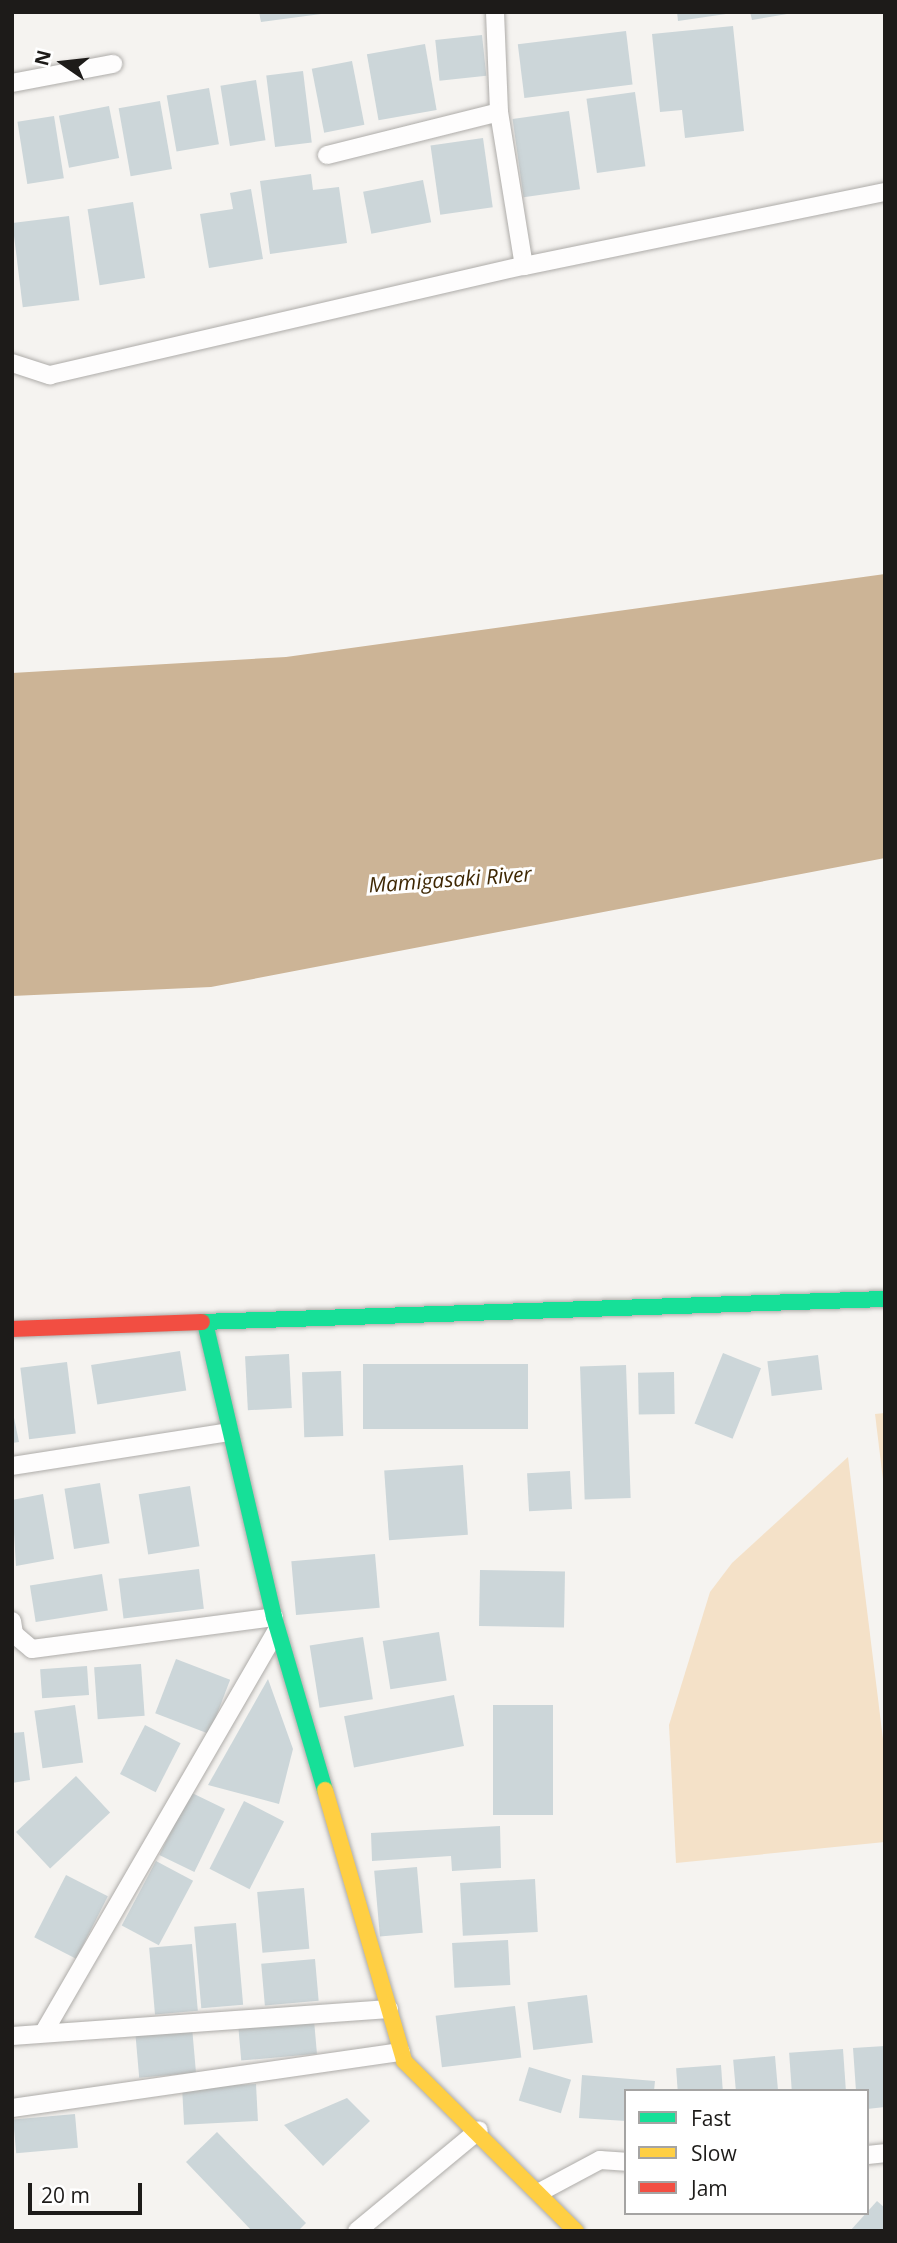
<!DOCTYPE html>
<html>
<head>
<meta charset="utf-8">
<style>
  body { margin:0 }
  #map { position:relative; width:897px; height:2243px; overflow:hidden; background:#f5f3f0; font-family:"Open Sans",sans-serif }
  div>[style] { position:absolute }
  .green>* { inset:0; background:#f4e1c8 }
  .water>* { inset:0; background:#ccb496 }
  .building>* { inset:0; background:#ccd6d9; transform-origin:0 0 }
  .roads { filter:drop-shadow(0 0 2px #aeaca9) drop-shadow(0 0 2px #aeaca9) }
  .lane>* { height:18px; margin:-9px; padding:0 9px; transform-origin:9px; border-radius:9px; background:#fefdfd }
  .fast>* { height:16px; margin:-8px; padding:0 8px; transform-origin:8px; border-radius:8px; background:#16e098 }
  .slow>* { height:16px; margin:-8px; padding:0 8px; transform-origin:8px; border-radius:8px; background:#ffcf43 }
  .jam>* { height:16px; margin:-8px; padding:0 8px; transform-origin:8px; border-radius:8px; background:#f24e42 }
  span { translate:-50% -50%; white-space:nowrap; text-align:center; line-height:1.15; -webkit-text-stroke:6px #fff; paint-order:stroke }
  .water-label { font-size:21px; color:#3f2804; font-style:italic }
  .frame { position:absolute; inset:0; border:14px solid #1d1b19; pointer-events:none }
  .legend { position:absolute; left:624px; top:2089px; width:245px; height:126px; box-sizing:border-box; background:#fff; border:2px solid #a5a4a3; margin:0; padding:9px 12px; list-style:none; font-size:21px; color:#1d1b19 }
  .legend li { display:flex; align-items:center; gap:14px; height:35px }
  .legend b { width:35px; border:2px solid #a5a4a3 }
  .north { position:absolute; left:28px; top:28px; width:70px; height:70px; -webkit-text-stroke:5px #fff; paint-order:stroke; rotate:284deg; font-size:19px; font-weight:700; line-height:28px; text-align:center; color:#1d1b19 }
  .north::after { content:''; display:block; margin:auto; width:24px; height:32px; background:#1d1b19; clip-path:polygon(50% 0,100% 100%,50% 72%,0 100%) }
  .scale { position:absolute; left:28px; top:2183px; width:114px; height:32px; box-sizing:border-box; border:4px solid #1d1b19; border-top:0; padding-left:9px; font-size:21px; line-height:24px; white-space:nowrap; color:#1d1b19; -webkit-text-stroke:5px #fff; paint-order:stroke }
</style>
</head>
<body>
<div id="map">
  <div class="green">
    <div style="clip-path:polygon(885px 1413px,885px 1496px,875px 1414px)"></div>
    <div style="clip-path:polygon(848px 1457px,885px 1755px,885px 1842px,676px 1863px,669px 1725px,710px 1592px,732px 1563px)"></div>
  </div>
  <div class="water">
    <div style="clip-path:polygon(885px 574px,885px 858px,211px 987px,12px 996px,12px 673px,286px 657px)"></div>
  </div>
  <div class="building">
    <div style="clip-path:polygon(259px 12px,321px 12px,321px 14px,261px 22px)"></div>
    <div style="clip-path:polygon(677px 12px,726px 12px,726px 14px,678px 21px)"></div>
    <div style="clip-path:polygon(750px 12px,787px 12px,787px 14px,752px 20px)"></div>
    <div style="clip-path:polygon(733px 26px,744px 131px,685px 138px,682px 110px,660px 112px,652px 34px)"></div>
    <div style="left:626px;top:31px;width:54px;height:109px;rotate:83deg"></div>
    <div style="left:482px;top:35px;width:41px;height:47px;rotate:84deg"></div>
    <div style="left:425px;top:44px;width:67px;height:59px;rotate:80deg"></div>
    <div style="left:352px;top:61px;width:65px;height:41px;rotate:79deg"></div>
    <div style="left:303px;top:71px;width:72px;height:37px;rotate:83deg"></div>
    <div style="left:256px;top:80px;width:61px;height:36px;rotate:81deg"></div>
    <div style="left:209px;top:88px;width:57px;height:43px;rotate:80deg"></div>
    <div style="left:635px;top:92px;width:75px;height:49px;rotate:82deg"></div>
    <div style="left:160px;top:101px;width:69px;height:42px;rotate:80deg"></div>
    <div style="left:109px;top:106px;width:53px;height:51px;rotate:79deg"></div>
    <div style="left:569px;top:111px;width:79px;height:57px;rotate:82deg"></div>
    <div style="left:54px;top:116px;width:63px;height:37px;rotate:81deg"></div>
    <div style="left:483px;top:138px;width:70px;height:53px;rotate:82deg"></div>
    <div style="clip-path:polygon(311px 174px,313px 190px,339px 187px,347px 243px,270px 254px,260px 181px)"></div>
    <div style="left:423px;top:180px;width:43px;height:61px;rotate:79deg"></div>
    <div style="clip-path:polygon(251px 189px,263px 259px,209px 268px,200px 214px,233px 209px,230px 193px)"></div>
    <div style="left:133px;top:202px;width:77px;height:46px;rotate:81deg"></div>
    <div style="left:69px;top:216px;width:85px;height:57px;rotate:83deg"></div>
    <div style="left:180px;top:1351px;width:40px;height:90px;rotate:81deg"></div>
    <div style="left:723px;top:1353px;width:41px;height:76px;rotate:22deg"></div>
    <div style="left:289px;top:1354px;width:54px;height:44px;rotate:87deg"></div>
    <div style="left:818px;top:1355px;width:35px;height:51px;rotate:83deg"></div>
    <div style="left:67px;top:1362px;width:72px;height:47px;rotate:83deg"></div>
    <div style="left:363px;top:1364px;width:165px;height:65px"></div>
    <div style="left:626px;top:1365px;width:133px;height:46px;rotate:88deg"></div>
    <div style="left:341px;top:1371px;width:65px;height:39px;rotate:88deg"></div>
    <div style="left:674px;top:1372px;width:42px;height:36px;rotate:89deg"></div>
    <div style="clip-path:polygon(12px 1408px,19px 1442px,12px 1443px)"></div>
    <div style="left:463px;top:1465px;width:70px;height:79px;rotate:86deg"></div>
    <div style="left:570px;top:1471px;width:38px;height:43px;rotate:87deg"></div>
    <div style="left:100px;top:1483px;width:61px;height:36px;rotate:81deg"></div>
    <div style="left:190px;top:1486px;width:61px;height:52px;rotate:81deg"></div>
    <div style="clip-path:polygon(43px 1494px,54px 1559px,16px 1566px,12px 1500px)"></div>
    <div style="left:375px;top:1554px;width:54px;height:84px;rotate:85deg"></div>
    <div style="left:199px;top:1569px;width:40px;height:81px;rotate:83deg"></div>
    <div style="left:480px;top:1570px;width:85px;height:56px;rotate:1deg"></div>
    <div style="left:102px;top:1574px;width:37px;height:73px;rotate:81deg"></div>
    <div style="left:439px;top:1632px;width:49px;height:57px;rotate:81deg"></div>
    <div style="left:363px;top:1637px;width:63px;height:54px;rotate:81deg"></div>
    <div style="left:176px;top:1659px;width:58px;height:58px;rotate:21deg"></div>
    <div style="left:141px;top:1664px;width:52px;height:47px;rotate:86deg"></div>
    <div style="left:87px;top:1666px;width:29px;height:47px;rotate:86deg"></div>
    <div style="clip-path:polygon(268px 1679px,293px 1749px,279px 1804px,208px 1785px)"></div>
    <div style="left:454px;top:1695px;width:52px;height:112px;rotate:79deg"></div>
    <div style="left:75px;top:1705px;width:58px;height:41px;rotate:82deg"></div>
    <div style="left:493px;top:1705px;width:60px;height:110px"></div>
    <div style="left:145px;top:1725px;width:40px;height:55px;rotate:27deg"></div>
    <div style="clip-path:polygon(24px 1732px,30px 1780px,12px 1783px,12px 1733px)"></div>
    <div style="left:76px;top:1776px;width:50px;height:82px;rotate:47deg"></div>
    <div style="left:190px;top:1792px;width:39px;height:70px;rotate:26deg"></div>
    <div style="left:244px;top:1801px;width:45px;height:76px;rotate:27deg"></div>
    <div style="clip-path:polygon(500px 1826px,501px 1868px,452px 1871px,451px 1856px,372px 1861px,371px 1833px)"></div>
    <div style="left:156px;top:1861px;width:42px;height:73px;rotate:28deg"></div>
    <div style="left:417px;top:1867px;width:66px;height:43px;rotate:85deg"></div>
    <div style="left:66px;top:1875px;width:47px;height:70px;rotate:27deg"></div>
    <div style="left:535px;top:1879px;width:53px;height:75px;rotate:87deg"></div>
    <div style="left:304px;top:1888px;width:61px;height:47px;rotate:85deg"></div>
    <div style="left:236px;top:1923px;width:82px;height:42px;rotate:85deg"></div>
    <div style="left:508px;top:1940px;width:45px;height:56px;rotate:87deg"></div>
    <div style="left:192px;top:1944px;width:67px;height:43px;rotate:85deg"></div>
    <div style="left:315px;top:1959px;width:42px;height:54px;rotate:85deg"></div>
    <div style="left:587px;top:1995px;width:48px;height:60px;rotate:83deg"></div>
    <div style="left:515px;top:2006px;width:52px;height:80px;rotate:83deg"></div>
    <div style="left:314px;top:2020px;width:34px;height:76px;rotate:85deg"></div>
    <div style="left:192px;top:2027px;width:46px;height:57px;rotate:85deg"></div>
    <div style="clip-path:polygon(885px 2046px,885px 2107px,867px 2109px,867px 2091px,856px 2091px,853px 2048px)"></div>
    <div style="left:843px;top:2049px;width:42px;height:54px;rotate:86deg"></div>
    <div style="left:775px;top:2056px;width:35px;height:42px;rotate:85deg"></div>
    <div style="left:721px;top:2065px;width:26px;height:45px;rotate:86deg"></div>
    <div style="left:529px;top:2067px;width:44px;height:35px;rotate:17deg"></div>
    <div style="clip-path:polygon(582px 2075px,655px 2081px,654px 2091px,626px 2091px,626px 2121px,579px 2118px)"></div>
    <div style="left:256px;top:2084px;width:37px;height:74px;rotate:87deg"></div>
    <div style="clip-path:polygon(347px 2098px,370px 2121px,323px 2166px,284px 2125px)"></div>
    <div style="left:75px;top:2114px;width:34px;height:62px;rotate:85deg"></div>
    <div style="clip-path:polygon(217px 2132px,306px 2223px,298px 2231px,252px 2231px,186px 2162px)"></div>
    <div style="clip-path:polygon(877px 2201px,885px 2208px,885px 2231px,850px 2231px)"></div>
  </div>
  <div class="roads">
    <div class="lane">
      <div style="left:495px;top:12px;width:100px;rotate:87.7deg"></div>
      <div style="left:499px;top:112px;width:156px;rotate:80.8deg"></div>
      <div style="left:12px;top:83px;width:103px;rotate:-10.7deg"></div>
      <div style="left:327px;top:155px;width:177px;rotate:-14deg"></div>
      <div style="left:12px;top:363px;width:40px;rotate:18deg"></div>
      <div style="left:50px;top:375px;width:486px;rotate:-13deg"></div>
      <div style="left:524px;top:266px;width:369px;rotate:-11.6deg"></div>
      <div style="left:12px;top:1466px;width:220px;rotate:-8.9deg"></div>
      <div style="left:12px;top:1621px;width:13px;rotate:81deg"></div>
      <div style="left:14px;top:1634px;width:23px;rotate:40deg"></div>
      <div style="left:32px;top:1649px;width:244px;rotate:-7.5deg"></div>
      <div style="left:44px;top:2032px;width:462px;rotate:-59.9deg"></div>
      <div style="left:12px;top:2036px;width:378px;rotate:-4.1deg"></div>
      <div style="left:12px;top:2108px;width:393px;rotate:-8.2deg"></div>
      <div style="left:867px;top:2155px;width:18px;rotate:-6deg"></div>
      <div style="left:540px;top:2192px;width:68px;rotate:-28.1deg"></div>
      <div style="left:600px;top:2160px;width:26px;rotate:4deg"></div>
      <div style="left:357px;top:2231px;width:158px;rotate:-39.6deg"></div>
    </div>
    <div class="fast">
      <div style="left:202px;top:1322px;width:683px;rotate:-1.93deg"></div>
      <div style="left:206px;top:1327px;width:298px;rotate:76.8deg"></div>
      <div style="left:274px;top:1617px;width:180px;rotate:73.6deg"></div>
    </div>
    <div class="slow">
      <div style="left:325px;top:1790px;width:282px;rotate:73.7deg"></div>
      <div style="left:404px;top:2061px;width:242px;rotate:44.7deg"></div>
    </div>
    <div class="jam">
      <div style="left:12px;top:1329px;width:190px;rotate:-2.1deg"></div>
    </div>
  </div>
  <div class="water-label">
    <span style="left:450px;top:879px;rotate:-4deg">Mamigasaki River</span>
  </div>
  <div class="frame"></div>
  <ul class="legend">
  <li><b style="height:9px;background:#16e098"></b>Fast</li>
  <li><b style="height:9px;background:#ffcf43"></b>Slow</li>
  <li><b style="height:9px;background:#f24e42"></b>Jam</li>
  </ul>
  <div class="north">N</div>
  <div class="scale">20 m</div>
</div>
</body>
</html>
